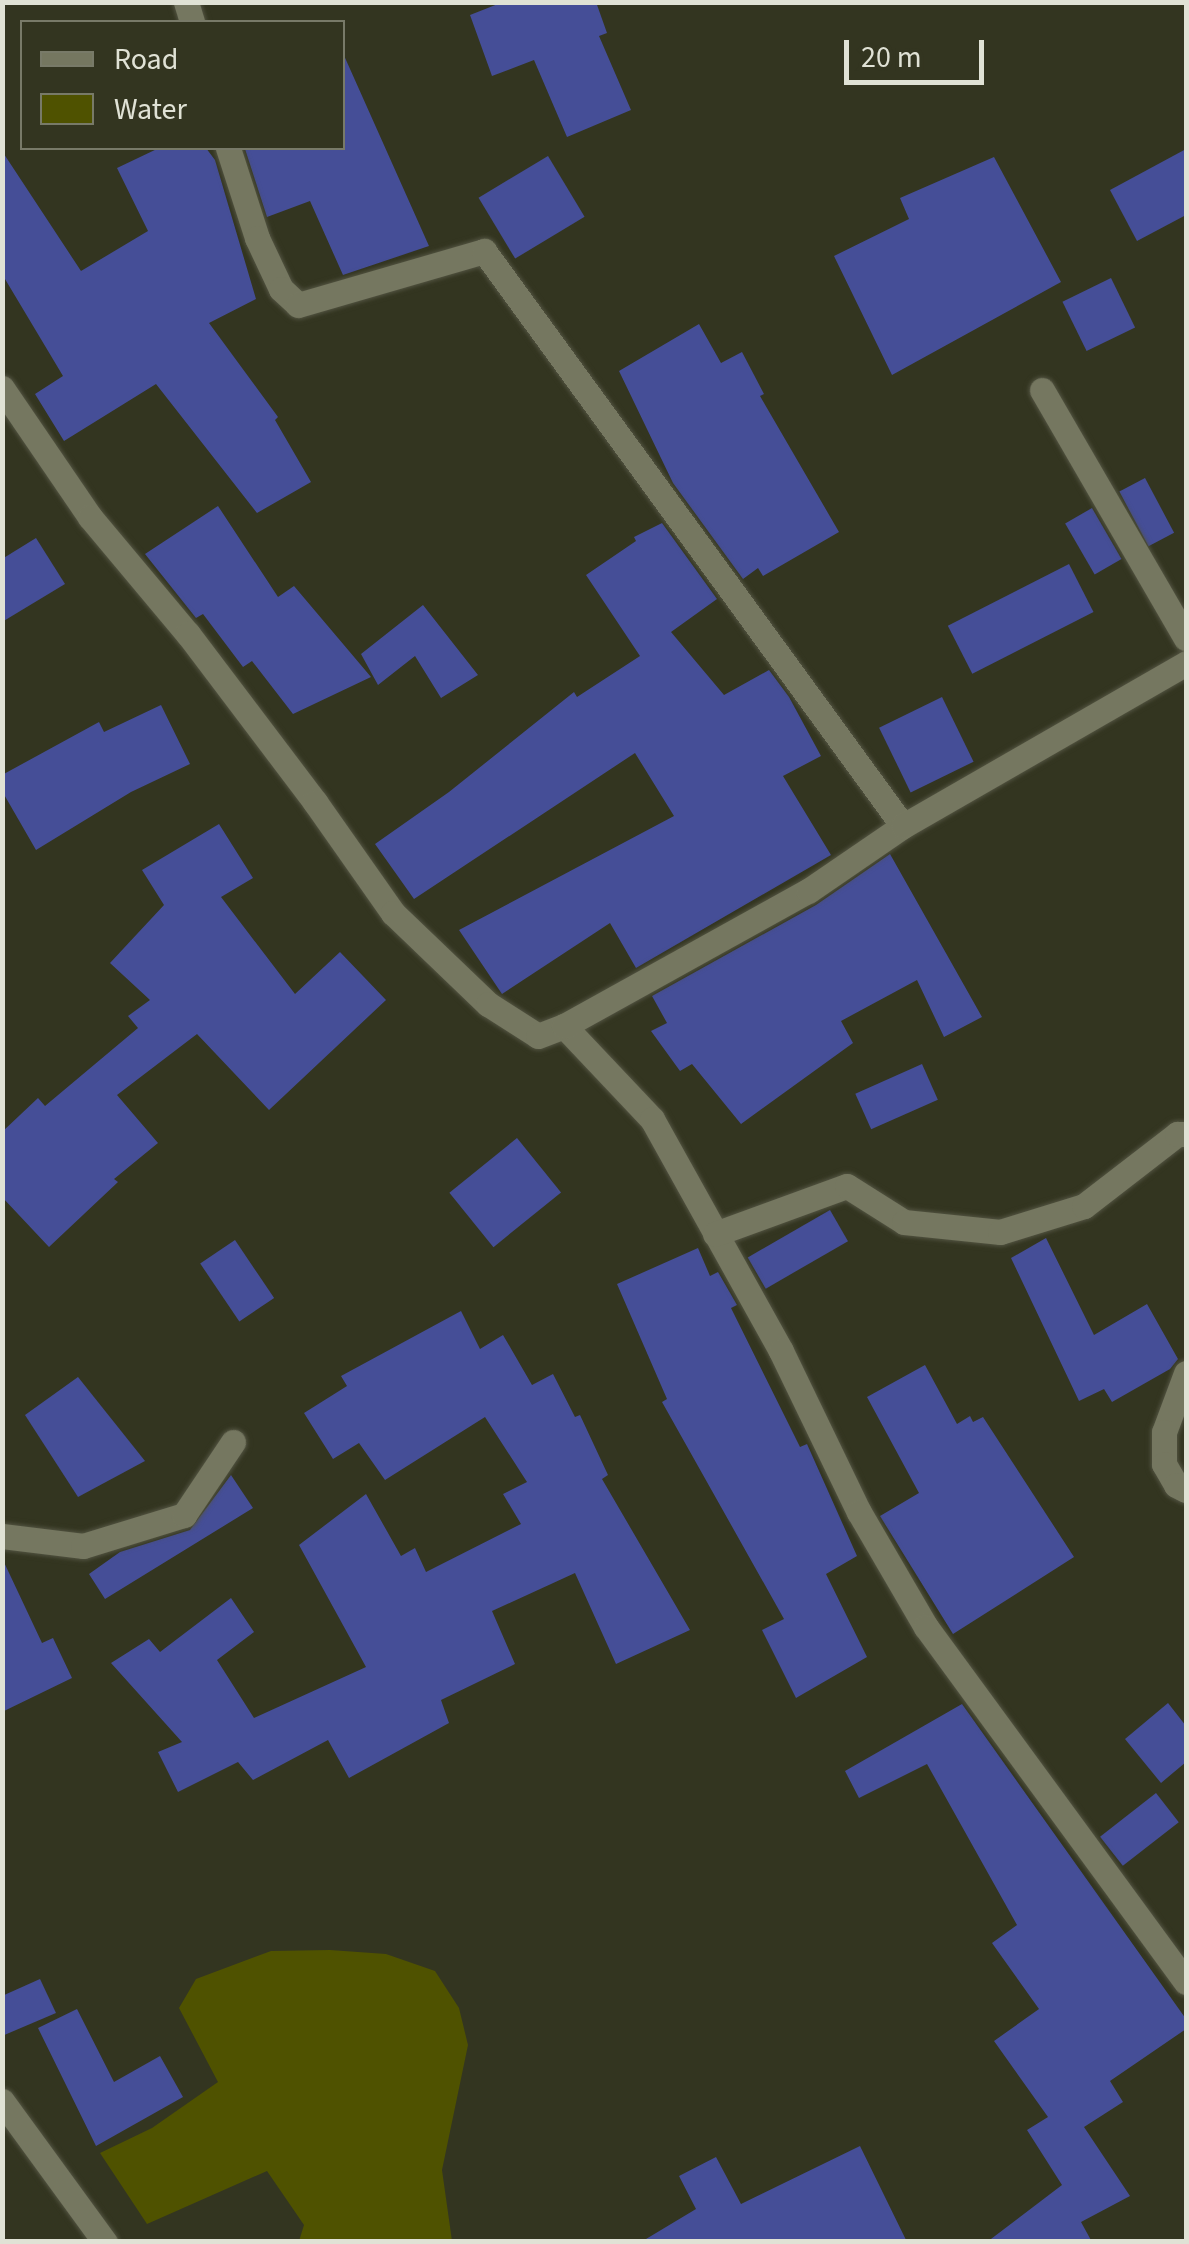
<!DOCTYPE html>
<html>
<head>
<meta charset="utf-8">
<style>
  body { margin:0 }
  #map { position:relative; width:1189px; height:2244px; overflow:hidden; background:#333520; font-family:"Source Sans 3",sans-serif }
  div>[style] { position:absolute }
  .water>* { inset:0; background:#4f5200 }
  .building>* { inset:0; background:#454e97; transform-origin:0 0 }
  .roads { filter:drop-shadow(0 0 2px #525341) drop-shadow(0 0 2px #525341) }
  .minor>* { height:25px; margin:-12.5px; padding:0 12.5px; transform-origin:12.5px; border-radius:12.5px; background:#757760 }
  span { translate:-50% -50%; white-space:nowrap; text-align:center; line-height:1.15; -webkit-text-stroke:8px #333520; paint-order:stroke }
  .frame { position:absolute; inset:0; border:5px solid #e0e2d5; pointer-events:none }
  .legend { position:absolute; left:20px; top:20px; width:325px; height:130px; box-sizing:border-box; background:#333520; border:2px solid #787a68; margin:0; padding:12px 18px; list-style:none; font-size:30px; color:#e0e2d5 }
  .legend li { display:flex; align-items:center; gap:20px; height:50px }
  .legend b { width:50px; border:2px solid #787a68 }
  .scale { position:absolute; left:844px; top:40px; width:140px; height:45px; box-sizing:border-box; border:5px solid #e0e2d5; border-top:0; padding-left:12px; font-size:30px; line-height:35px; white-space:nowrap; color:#e0e2d5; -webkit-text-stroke:8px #333520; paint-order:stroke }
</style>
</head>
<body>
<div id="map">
  <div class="water">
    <div style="clip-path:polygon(330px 1950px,386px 1954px,435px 1971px,459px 2008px,468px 2045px,442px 2170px,452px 2241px,299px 2241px,304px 2225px,267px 2171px,147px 2224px,100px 2153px,152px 2128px,218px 2082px,179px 2008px,196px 1979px,271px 1951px)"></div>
  </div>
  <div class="building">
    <div style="clip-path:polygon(503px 2px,596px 2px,607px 33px,599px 36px,631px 110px,567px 137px,534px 60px,492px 76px,470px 15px)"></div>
    <div style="clip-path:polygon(342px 51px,429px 246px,343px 275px,310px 201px,267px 217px,245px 149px,342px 148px)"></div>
    <div style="clip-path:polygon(159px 148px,206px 148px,215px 160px,256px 299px,209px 323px,278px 417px,275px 420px,311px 482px,257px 513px,156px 384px,64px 441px,35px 394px,63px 376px,2px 274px,2px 151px,81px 271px,148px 231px,117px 168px)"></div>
    <div style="clip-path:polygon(1186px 149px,1186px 215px,1137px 241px,1110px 190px)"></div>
    <div style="left:548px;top:156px;width:71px;height:81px;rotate:59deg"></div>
    <div style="clip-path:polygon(994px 157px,1061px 282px,892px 375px,834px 256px,909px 219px,900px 198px)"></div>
    <div style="left:1111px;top:278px;width:55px;height:54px;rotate:64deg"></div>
    <div style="clip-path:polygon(699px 324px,721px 363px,742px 352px,764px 394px,760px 396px,839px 532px,763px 576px,758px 568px,743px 579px,673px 483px,619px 371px)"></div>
    <div style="left:1145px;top:478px;width:62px;height:29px;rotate:62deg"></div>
    <div style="clip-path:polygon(218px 506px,278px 597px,294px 586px,371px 677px,293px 714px,252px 661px,243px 667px,203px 614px,196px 618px,145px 554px)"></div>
    <div style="left:1092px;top:508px;width:59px;height:31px;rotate:60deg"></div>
    <div style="clip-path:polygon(662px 523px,717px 599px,671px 632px,724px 695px,769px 670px,789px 697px,821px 756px,783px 776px,831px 855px,636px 968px,610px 923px,502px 994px,459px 930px,674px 816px,635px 753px,414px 899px,375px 844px,449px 792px,574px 692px,577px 697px,640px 656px,586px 575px,636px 541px,634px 537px)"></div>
    <div style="clip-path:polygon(36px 538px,65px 584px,2px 622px,2px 559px)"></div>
    <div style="left:1069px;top:564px;width:54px;height:136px;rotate:63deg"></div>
    <div style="clip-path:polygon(423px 605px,478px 675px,441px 698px,415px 656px,378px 685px,361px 654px)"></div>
    <div style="left:942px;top:697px;width:72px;height:70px;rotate:64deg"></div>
    <div style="clip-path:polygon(161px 705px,190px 764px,131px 792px,36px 850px,2px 791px,2px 775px,99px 722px,104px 732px)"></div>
    <div style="clip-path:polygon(219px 824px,253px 878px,221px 897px,295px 994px,340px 952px,386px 1000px,269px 1110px,197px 1034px,117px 1095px,158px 1143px,114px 1179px,118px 1182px,49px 1247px,2px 1197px,2px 1132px,38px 1098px,45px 1106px,138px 1028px,128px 1016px,150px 1000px,110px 963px,164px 905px,142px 870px)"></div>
    <div style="clip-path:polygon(890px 854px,982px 1017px,944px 1037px,917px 980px,841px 1021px,853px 1043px,741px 1124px,692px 1064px,680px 1071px,651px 1031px,667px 1023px,652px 996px,816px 905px)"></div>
    <div style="left:922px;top:1064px;width:39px;height:73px;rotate:66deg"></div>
    <div style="left:517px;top:1138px;width:70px;height:87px;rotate:51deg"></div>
    <div style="left:830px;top:1210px;width:36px;height:95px;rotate:60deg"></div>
    <div style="clip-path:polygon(1046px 1238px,1094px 1335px,1147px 1304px,1178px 1359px,1170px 1369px,1112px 1402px,1104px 1389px,1079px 1401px,1011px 1258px)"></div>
    <div style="left:235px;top:1240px;width:70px;height:42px;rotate:56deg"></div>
    <div style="clip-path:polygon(698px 1248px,710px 1276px,718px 1272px,737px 1305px,731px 1308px,800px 1447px,807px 1444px,857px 1556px,826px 1574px,867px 1657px,796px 1698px,762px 1630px,784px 1619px,662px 1402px,667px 1399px,617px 1284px)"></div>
    <div style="clip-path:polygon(461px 1311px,480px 1349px,503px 1335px,532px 1385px,553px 1374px,575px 1417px,580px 1415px,608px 1475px,602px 1479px,690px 1630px,616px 1664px,575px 1573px,492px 1611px,515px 1664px,441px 1700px,449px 1723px,349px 1778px,328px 1740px,253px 1780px,238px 1762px,178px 1792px,158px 1752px,182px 1742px,111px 1663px,149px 1639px,160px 1652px,231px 1598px,254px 1632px,217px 1660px,254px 1718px,366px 1667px,299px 1545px,366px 1494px,401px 1556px,415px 1548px,426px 1572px,521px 1524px,503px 1494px,527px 1482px,485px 1417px,385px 1480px,359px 1443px,333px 1459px,304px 1413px,347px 1386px,341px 1376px)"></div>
    <div style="clip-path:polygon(925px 1365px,957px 1424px,970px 1416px,973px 1422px,983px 1417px,1074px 1557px,953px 1634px,880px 1516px,919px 1493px,867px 1397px)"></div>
    <div style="clip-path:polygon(78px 1377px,145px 1461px,78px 1497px,25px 1415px)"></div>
    <div style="clip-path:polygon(231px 1475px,253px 1508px,105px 1599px,89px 1574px,120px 1552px,190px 1530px)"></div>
    <div style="clip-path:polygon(2px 1558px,42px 1643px,53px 1638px,72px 1678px,2px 1712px)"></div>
    <div style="clip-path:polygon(1168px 1703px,1186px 1726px,1186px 1762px,1161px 1783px,1125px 1739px)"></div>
    <div style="clip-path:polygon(962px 1704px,1186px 2019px,1186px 2029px,1110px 2081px,1123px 2102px,1084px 2127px,1130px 2196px,1081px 2222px,1092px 2242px,987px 2242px,1062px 2185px,1027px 2130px,1048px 2117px,994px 2041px,1039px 2009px,992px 1943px,1017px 1925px,927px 1764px,859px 1798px,845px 1771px)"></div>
    <div style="left:1156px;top:1793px;width:37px;height:71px;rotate:52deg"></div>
    <div style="clip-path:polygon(40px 1979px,56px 2013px,2px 2036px,2px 1996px)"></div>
    <div style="clip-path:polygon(77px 2009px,114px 2082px,160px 2056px,183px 2097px,96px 2146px,38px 2028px)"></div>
    <div style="clip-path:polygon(860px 2146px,907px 2242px,641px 2242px,696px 2209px,679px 2176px,716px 2157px,741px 2204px)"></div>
  </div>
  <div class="roads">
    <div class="minor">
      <div style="left:186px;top:2px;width:21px;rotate:73deg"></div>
      <div style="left:228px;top:148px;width:95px;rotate:72.1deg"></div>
      <div style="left:257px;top:238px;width:56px;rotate:64.8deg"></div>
      <div style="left:281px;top:289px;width:23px;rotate:43deg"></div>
      <div style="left:298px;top:305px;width:194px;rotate:-16.2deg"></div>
      <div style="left:484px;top:251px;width:711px;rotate:53.92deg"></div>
      <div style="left:2px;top:388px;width:156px;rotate:55.7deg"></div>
      <div style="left:90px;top:517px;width:153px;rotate:50.1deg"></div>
      <div style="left:188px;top:634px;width:211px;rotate:52.9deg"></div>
      <div style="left:315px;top:802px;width:136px;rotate:54.9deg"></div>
      <div style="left:393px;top:913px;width:132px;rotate:43.8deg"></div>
      <div style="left:488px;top:1004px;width:59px;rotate:32.6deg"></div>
      <div style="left:538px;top:1036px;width:28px;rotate:-21deg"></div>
      <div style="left:564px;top:1026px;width:128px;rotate:46.6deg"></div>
      <div style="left:652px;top:1119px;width:265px;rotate:60.9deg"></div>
      <div style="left:781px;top:1351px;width:179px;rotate:64.2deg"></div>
      <div style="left:859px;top:1512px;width:133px;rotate:59.8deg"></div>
      <div style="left:926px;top:1627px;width:440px;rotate:53.8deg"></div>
      <div style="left:1042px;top:390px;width:287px;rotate:59.9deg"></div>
      <div style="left:564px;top:1026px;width:279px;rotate:-29deg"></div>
      <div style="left:808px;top:891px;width:115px;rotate:-34.4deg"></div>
      <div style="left:903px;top:826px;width:327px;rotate:-29.9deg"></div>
      <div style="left:715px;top:1234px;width:140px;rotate:-20deg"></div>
      <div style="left:847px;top:1186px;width:67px;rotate:32.3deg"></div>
      <div style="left:904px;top:1222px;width:97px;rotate:5.9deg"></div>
      <div style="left:1000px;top:1232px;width:88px;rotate:-17.2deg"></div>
      <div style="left:1084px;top:1206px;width:118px;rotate:-37.7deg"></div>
      <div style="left:1177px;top:1134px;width:9px"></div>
      <div style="left:1186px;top:1373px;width:63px;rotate:110.4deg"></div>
      <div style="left:1164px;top:1432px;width:32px;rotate:90deg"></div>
      <div style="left:1164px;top:1464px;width:24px;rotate:60deg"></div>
      <div style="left:1176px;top:1485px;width:11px;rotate:27deg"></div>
      <div style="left:2px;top:1536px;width:82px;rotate:7deg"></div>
      <div style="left:83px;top:1546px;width:106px;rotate:-17.1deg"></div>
      <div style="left:184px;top:1515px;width:88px;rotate:-56.1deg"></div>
      <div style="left:2px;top:2101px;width:175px;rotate:53.9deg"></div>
    </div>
  </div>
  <div class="frame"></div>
  <ul class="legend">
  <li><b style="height:12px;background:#757760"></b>Road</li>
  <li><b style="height:28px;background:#4f5200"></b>Water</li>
  </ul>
  <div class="scale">20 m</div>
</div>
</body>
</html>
